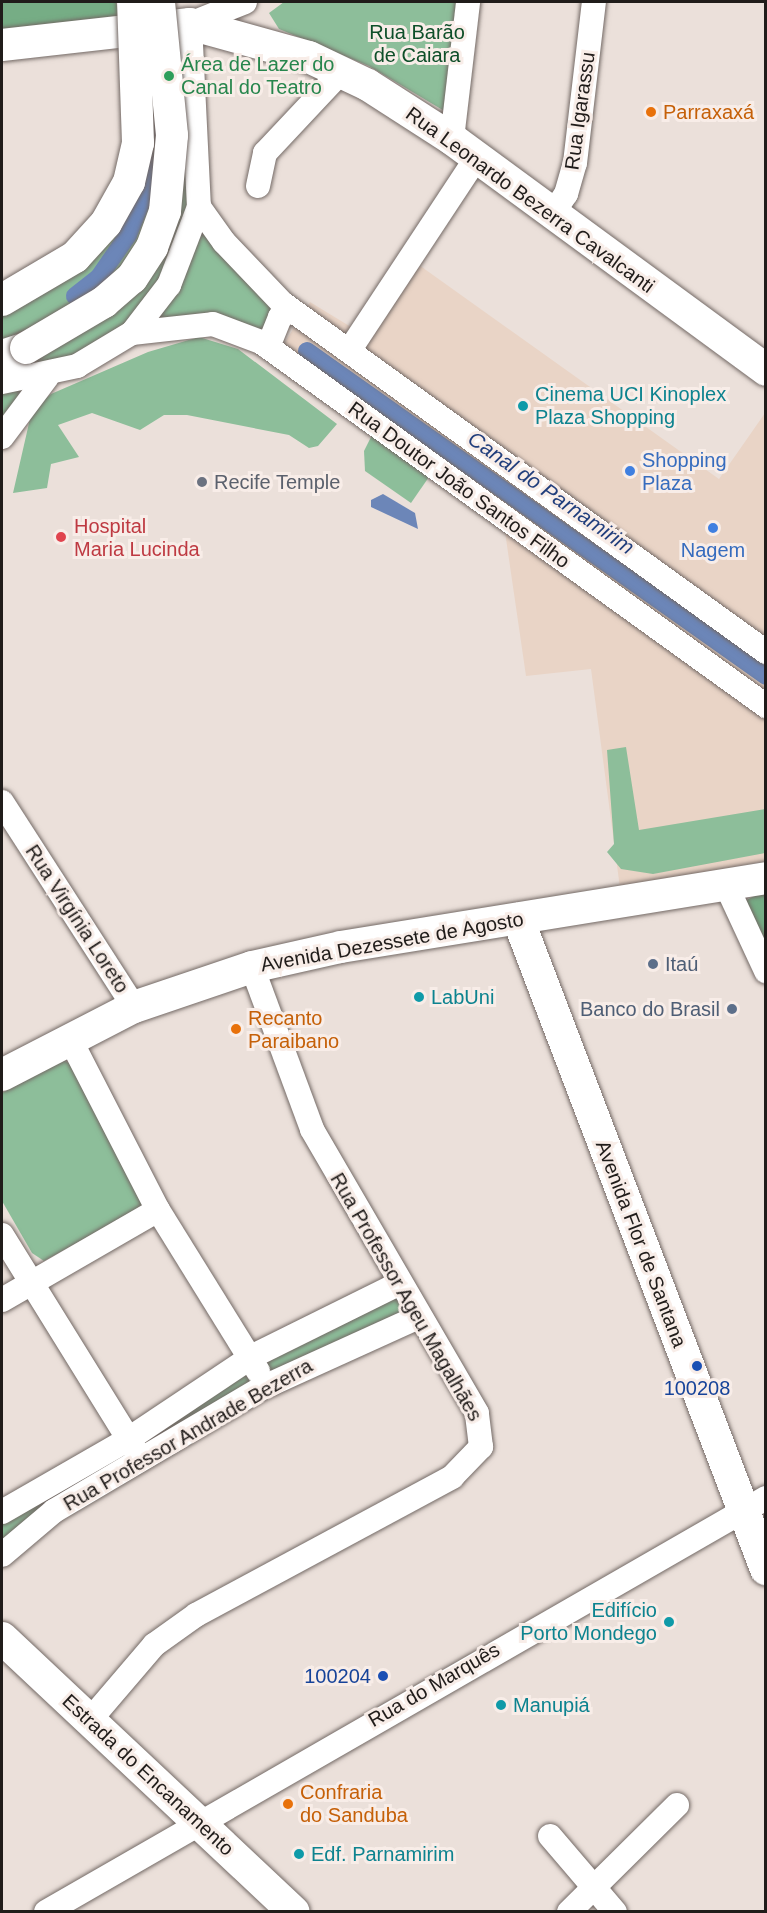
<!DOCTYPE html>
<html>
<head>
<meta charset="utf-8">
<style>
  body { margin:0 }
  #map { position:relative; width:767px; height:1913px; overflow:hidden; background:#ebe0da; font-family:Arial,sans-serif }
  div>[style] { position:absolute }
  .commercial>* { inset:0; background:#e9d4c6 }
  .green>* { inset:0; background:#8dbe9a }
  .forest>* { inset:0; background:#76ad85 }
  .water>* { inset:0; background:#6c86b8 }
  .canal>* { height:18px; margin:-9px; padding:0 9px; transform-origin:9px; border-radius:9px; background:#6c86b8 }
  .roads { filter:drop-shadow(0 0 2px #736965) drop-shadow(0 0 2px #736965) }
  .minor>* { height:24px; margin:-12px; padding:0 12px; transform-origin:12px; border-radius:12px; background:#fff }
  .major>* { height:32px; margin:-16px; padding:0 16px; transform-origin:16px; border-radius:16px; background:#fff }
  .bridges { filter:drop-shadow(0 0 2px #736965) drop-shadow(0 0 2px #736965) }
  .major-bridge>* { height:32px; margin:-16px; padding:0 16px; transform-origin:16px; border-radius:16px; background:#fff }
  .dots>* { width:16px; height:16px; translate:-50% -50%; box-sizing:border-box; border:3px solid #f8ede8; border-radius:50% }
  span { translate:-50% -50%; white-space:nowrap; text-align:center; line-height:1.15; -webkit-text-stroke:6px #f8ede8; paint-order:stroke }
  .park-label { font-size:20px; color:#0e4f29 }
  .leisure-label { font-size:20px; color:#27864d }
  .left { translate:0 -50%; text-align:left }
  .street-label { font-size:20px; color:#201c1a }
  .food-label { font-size:20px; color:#c56008 }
  .culture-label { font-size:20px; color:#0d838f }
  .right { translate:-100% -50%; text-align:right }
  .shop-label { font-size:20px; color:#366cbe }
  .worship-label { font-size:20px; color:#5b616d }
  .health-label { font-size:20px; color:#be3a42 }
  .service-label { font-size:20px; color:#4e5e75 }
  .transit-label { font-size:20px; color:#164399 }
  .water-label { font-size:21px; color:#213e7c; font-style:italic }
  .frame { position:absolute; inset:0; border:3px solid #201c1a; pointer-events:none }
</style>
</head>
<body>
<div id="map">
  <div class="commercial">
    <div style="clip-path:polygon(419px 265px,719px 479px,765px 413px,765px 861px,620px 888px,591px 669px,526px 676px,504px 525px,272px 363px,310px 302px,369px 338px)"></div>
  </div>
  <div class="green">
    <div style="clip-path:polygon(284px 2px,466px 2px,446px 112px,369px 66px,279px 29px,269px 13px)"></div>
    <div style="clip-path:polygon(190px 24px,199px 207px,282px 303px,261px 342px,189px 323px,47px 377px,2px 437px,2px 300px,106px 223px,137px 100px)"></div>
    <div style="clip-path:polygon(199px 337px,238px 349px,337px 424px,318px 446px,309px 448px,289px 435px,187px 415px,164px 415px,140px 430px,92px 413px,58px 425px,79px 457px,51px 464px,47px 488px,13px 493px,32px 410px,51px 394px,148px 352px)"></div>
    <div style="clip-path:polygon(373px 433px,431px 474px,411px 503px,365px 471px,364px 451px)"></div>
    <div style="clip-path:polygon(626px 747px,639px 830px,765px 809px,765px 853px,653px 874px,621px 869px,607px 852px,614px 844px,607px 750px)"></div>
    <div style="clip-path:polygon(61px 1059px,69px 1063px,144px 1188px,142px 1207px,44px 1261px,32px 1253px,2px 1201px,2px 1093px)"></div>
    <div style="clip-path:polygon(396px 1289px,416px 1306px,2px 1555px,2px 1512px)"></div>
  </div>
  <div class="forest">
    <div style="clip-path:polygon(2px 2px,116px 2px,121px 19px,2px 32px)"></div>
    <div style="clip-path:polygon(765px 890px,765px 963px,743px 902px)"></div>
  </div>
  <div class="water">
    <div style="clip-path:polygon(383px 494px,415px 513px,418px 529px,371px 507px,371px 500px)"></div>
  </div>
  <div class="canal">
    <div style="left:75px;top:296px;width:31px;rotate:-38deg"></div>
    <div style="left:99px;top:277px;width:51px;rotate:-55.4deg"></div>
    <div style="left:128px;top:235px;width:38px;rotate:-68deg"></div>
    <div style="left:142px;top:200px;width:51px;rotate:-78.7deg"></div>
    <div style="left:152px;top:150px;width:62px;rotate:-88.2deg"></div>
    <div style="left:307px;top:351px;width:562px;rotate:35.3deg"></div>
  </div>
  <div class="roads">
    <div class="minor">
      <div style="left:245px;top:2px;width:59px;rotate:158.2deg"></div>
      <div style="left:190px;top:24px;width:183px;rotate:87.2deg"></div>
      <div style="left:199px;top:207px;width:43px;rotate:54.5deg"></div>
      <div style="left:224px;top:242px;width:84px;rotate:46.4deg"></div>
      <div style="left:282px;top:303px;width:597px;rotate:35.79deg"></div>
      <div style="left:452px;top:139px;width:138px;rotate:-83.3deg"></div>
      <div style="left:258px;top:186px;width:34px;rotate:-78deg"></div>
      <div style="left:265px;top:153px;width:112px;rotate:-46.8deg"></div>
      <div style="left:551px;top:216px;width:27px;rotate:-56deg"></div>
      <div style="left:566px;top:194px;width:32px;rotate:-74deg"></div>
      <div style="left:575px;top:163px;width:162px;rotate:-83.3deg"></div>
      <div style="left:132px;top:333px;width:81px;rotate:-6.3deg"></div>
      <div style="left:213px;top:324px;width:51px;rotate:20.6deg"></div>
      <div style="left:261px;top:342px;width:623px;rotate:35.78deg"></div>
      <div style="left:268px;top:347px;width:32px;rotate:-68deg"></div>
      <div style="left:280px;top:317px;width:13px;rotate:-32deg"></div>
      <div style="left:351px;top:348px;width:229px;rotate:-56.6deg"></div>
      <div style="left:2px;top:382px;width:77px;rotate:-12deg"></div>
      <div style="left:77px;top:366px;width:64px;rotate:-31deg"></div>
      <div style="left:132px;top:333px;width:61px;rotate:-52.4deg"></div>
      <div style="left:169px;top:285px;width:84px;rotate:-69deg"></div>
      <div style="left:2px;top:437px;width:75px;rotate:-53.1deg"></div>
      <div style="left:2px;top:802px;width:244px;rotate:57.2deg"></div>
      <div style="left:727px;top:887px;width:93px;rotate:65.1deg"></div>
      <div style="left:70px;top:1039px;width:192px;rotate:62.8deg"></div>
      <div style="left:158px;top:1210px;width:190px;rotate:58.2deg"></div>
      <div style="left:2px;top:1235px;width:256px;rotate:58.2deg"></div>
      <div style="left:2px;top:1300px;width:180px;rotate:-30deg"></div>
      <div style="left:2px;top:1512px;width:144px;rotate:-29.9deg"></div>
      <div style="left:127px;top:1440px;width:151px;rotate:-33.7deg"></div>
      <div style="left:253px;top:1356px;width:162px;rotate:-26.4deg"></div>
      <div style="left:2px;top:1555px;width:68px;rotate:-40.2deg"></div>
      <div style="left:54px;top:1511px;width:244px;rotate:-30.6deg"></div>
      <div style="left:264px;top:1387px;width:169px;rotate:-24.4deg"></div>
      <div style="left:90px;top:1720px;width:99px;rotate:-49.5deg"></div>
      <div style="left:154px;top:1645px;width:52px;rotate:-35.5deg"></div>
      <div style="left:196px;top:1615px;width:291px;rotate:-28.3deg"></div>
      <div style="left:452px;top:1477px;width:42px;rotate:-46deg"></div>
      <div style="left:481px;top:1447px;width:34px;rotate:-97deg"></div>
      <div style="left:477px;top:1413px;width:328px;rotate:-120.2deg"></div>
      <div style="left:312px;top:1129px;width:173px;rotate:-110.3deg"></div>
      <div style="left:550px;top:1836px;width:100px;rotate:49.5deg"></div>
      <div style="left:46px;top:1912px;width:831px;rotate:-29.9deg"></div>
      <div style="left:569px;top:1912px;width:152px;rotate:-44.7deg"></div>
    </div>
    <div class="major">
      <div style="left:2px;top:45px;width:189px;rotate:-6.4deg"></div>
      <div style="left:190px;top:24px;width:123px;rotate:15.5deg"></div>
      <div style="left:309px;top:57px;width:65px;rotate:25.4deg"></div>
      <div style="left:368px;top:85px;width:100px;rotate:32.7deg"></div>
      <div style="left:452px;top:139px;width:390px;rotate:36.3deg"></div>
      <div style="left:2px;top:356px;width:25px;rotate:-18deg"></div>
      <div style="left:518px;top:919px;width:696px;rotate:69.12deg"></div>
      <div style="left:2px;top:1075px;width:148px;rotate:-27.3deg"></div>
      <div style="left:134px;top:1007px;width:125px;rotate:-18.7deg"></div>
      <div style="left:252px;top:967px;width:91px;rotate:-12.7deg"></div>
      <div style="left:341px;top:947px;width:431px;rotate:-9.2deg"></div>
      <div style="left:2px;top:1638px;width:400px;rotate:43.2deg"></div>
    </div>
  </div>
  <div class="bridges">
    <div class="major-bridge">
      <div style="left:2px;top:300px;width:85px;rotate:-30.5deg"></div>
      <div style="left:75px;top:257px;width:46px;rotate:-47.6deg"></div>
      <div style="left:106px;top:223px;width:47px;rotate:-60.7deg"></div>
      <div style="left:129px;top:182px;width:40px;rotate:-77deg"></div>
      <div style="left:138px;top:143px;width:141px;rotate:-92deg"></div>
      <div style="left:26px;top:348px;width:91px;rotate:-30.5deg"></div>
      <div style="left:104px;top:302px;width:37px;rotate:-41deg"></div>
      <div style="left:132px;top:278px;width:37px;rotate:-57deg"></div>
      <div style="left:152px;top:247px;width:38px;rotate:-70deg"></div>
      <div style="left:165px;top:211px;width:76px;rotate:-84.7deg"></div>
      <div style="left:172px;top:135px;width:134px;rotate:-95.6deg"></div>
    </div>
  </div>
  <div class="dots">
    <div style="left:169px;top:76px;background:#2e9e5b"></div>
    <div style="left:651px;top:112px;background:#e8710a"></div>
    <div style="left:523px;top:406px;background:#0f9aa8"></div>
    <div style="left:630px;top:471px;background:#3f7fe0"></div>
    <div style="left:202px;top:482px;background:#6b7280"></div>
    <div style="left:713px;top:528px;background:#3f7fe0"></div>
    <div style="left:61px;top:537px;background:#e0444e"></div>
    <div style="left:653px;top:964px;background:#5c6f8a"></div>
    <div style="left:419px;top:997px;background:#0f9aa8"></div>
    <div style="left:732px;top:1009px;background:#5c6f8a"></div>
    <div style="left:236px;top:1029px;background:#e8710a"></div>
    <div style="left:697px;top:1366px;background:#1a4fb4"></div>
    <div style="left:669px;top:1622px;background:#0f9aa8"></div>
    <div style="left:383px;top:1676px;background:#1a4fb4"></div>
    <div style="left:501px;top:1705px;background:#0f9aa8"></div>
    <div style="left:288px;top:1804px;background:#e8710a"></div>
    <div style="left:299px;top:1854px;background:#0f9aa8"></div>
  </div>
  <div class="park-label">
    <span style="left:417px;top:44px">Rua Barão<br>de Caiara</span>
  </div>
  <div class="leisure-label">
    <span class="left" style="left:181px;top:76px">Área de Lazer do<br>Canal do Teatro</span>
  </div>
  <div class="street-label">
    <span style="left:580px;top:111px;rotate:-82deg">Rua Igarassu</span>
    <span style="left:530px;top:200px;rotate:36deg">Rua Leonardo Bezerra Cavalcanti</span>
    <span style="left:459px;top:485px;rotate:36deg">Rua Doutor João Santos Filho</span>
    <span style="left:77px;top:919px;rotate:57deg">Rua Virgínia Loreto</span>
    <span style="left:392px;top:942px;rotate:-10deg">Avenida Dezessete de Agosto</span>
    <span style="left:641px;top:1244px;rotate:69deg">Avenida Flor de Santana</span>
    <span style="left:406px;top:1297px;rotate:60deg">Rua Professor Ageu Magalhães</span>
    <span style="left:188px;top:1435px;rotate:-30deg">Rua Professor Andrade Bezerra</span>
    <span style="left:434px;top:1685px;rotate:-30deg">Rua do Marquês</span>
    <span style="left:148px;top:1775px;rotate:43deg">Estrada do Encanamento</span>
  </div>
  <div class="food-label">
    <span class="left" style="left:663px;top:112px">Parraxaxá</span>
    <span class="left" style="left:248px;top:1030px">Recanto<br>Paraibano</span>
    <span class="left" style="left:300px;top:1804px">Confraria<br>do Sanduba</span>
  </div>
  <div class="culture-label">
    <span class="left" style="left:535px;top:406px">Cinema UCI Kinoplex<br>Plaza Shopping</span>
    <span class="left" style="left:431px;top:997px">LabUni</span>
    <span class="right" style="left:657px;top:1622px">Edifício<br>Porto Mondego</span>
    <span class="left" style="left:513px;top:1705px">Manupiá</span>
    <span class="left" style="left:311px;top:1854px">Edf. Parnamirim</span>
  </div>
  <div class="shop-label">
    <span class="left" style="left:642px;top:472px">Shopping<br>Plaza</span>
    <span style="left:713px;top:550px">Nagem</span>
  </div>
  <div class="worship-label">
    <span class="left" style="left:214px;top:482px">Recife Temple</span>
  </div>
  <div class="health-label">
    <span class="left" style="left:74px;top:538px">Hospital<br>Maria Lucinda</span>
  </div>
  <div class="service-label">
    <span class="left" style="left:665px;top:964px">Itaú</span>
    <span class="right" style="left:720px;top:1009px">Banco do Brasil</span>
  </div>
  <div class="transit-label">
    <span style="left:697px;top:1388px">100208</span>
    <span class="right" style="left:371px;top:1676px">100204</span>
  </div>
  <div class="water-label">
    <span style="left:551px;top:493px;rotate:35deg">Canal do Parnamirim</span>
  </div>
  <div class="frame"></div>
</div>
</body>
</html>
